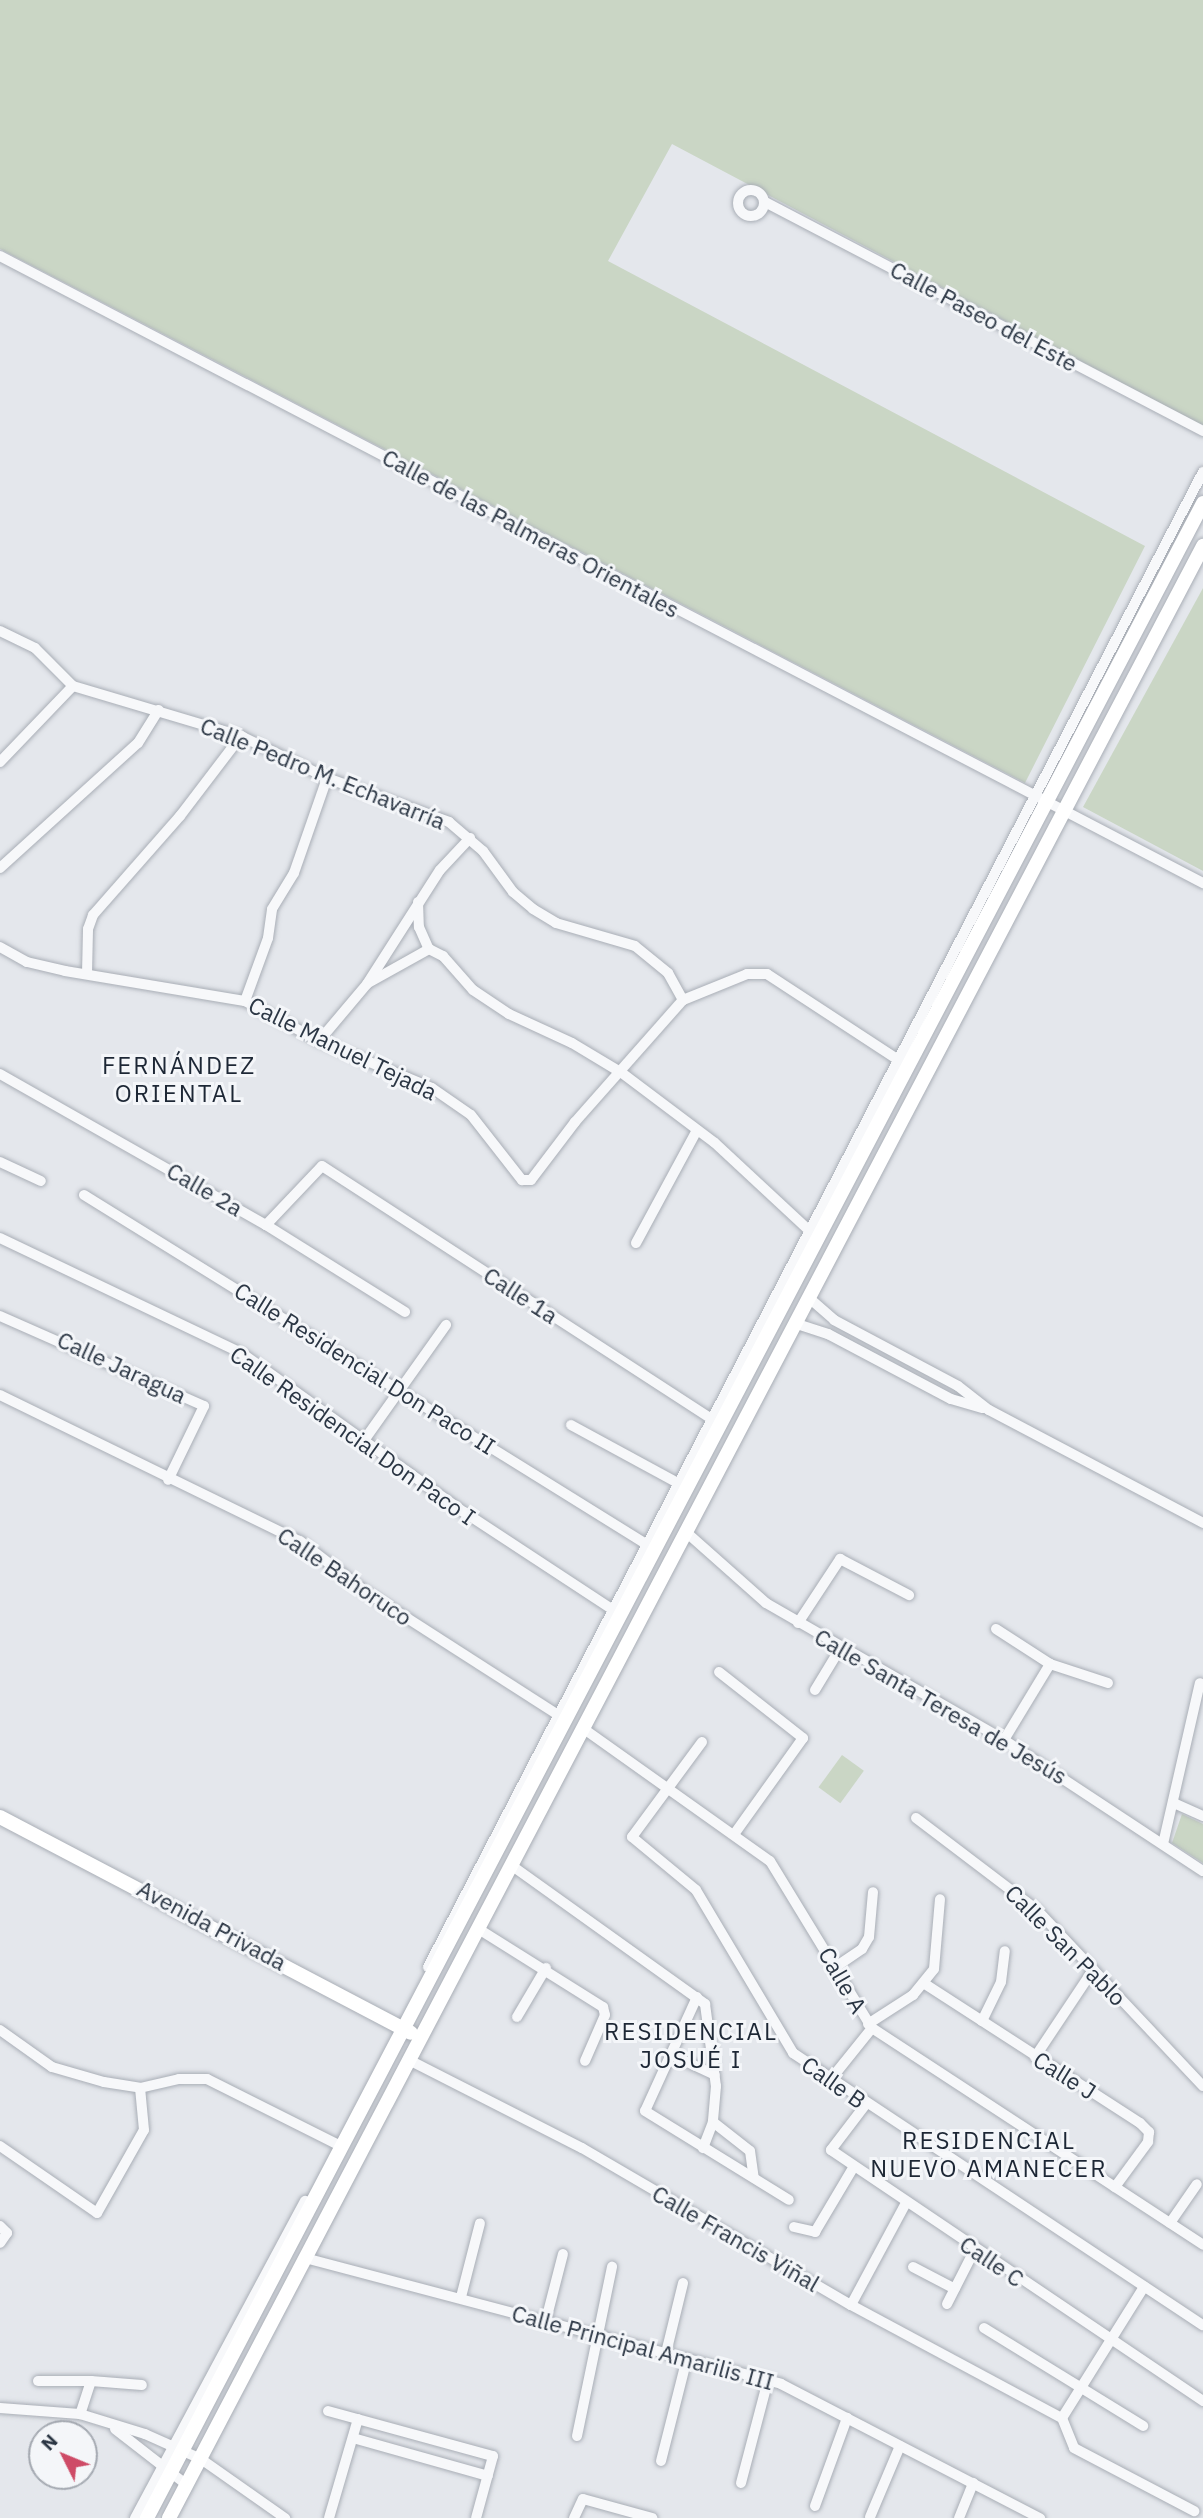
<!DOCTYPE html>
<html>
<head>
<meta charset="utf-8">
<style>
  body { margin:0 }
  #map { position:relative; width:1203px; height:2518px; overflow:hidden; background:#e4e7ec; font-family:"IBM Plex Sans",sans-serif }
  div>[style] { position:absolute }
  .green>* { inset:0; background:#cad6c5; transform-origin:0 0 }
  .roads { filter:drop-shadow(0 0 2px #a9aeb6) drop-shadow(0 0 2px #a9aeb6) }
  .minor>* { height:10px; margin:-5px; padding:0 5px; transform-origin:5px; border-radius:5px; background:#f7f8fa }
  .minor>.ring { margin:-5px; padding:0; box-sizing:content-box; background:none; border:10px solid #f7f8fa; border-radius:50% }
  .major>* { height:14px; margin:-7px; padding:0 7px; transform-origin:7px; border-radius:7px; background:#fff }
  span { translate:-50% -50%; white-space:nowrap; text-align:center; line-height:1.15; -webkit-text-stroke:6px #f4f6f9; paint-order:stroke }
  .street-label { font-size:23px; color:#2b3644 }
  .neighbourhood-label { font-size:24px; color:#1d2735; letter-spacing:2px }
  .north { position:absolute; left:28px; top:2420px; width:70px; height:70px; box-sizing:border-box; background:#f4f6f9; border:2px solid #a4a9b1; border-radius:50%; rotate:313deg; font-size:19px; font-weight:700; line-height:28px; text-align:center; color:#2b3644 }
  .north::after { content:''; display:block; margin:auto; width:24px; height:32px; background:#ce4b67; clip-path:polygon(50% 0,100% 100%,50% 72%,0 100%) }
</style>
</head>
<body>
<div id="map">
  <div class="green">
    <div style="clip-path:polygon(0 0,1203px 0,1203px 426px,672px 144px,608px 261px,1145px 546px,1025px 783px,0 249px)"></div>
    <div style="clip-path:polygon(1203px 588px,1203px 871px,1083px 807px)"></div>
    <div style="left:842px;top:1755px;width:27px;height:40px;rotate:36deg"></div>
    <div style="clip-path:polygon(1182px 1814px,1203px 1824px,1203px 1863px,1172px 1843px)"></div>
  </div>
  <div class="roads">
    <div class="minor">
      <div class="ring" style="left:738px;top:190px;width:16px;height:16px"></div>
      <div style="left:765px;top:202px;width:494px;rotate:27.6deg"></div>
      <div style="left:0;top:256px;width:1357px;rotate:27.53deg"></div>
      <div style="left:0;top:631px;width:39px;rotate:26deg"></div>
      <div style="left:35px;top:648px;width:54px;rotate:45deg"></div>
      <div style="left:73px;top:686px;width:175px;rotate:16.6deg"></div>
      <div style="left:241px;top:736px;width:96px;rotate:26deg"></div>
      <div style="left:327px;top:778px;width:130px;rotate:19.8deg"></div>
      <div style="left:449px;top:822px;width:45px;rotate:40.5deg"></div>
      <div style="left:483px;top:851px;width:51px;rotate:53.8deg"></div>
      <div style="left:513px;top:892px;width:26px;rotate:40deg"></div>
      <div style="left:533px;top:909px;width:27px;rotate:31deg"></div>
      <div style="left:556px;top:923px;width:82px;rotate:16.2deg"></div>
      <div style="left:635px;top:946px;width:43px;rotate:39.3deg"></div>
      <div style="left:668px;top:973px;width:31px;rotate:61deg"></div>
      <div style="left:0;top:762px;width:105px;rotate:-46.2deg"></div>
      <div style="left:0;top:868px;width:186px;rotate:-42.2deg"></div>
      <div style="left:138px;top:743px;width:39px;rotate:-58deg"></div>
      <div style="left:418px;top:902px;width:25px;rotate:88deg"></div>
      <div style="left:419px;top:927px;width:24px;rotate:66deg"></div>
      <div style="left:429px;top:949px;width:16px;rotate:27deg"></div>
      <div style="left:443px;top:956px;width:45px;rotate:48.6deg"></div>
      <div style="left:473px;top:990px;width:43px;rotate:33.7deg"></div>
      <div style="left:509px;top:1014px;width:69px;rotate:24.7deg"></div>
      <div style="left:572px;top:1043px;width:58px;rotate:31deg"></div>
      <div style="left:622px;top:1073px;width:116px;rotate:37deg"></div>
      <div style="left:715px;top:1143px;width:134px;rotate:42.9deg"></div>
      <div style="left:0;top:947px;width:31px;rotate:29deg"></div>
      <div style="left:27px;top:962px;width:39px;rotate:13deg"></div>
      <div style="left:65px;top:971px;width:182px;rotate:9.5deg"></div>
      <div style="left:245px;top:1001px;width:84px;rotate:28.4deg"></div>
      <div style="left:319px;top:1041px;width:122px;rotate:22.6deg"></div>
      <div style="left:432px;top:1088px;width:47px;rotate:34.7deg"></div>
      <div style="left:471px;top:1115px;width:83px;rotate:51.9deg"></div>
      <div style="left:522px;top:1180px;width:9px"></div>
      <div style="left:531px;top:1180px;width:73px;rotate:-52.8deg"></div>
      <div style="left:575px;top:1122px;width:163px;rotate:-48.5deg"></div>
      <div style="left:87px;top:974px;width:45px;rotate:-88.7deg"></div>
      <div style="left:88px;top:929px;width:15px;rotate:-70deg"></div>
      <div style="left:93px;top:915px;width:132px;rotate:-48.7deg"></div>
      <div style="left:180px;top:816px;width:101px;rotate:-52.7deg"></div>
      <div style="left:370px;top:982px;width:68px;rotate:-29.2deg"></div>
      <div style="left:683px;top:1000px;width:69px;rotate:-22.1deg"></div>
      <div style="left:747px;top:974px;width:20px"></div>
      <div style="left:767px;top:974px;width:163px;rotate:33.2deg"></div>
      <div style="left:245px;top:1001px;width:67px;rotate:-69.9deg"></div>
      <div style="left:268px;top:938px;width:29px;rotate:-82deg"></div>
      <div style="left:272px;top:909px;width:42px;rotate:-58.6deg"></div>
      <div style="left:294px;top:873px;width:101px;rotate:-70.8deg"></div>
      <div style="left:319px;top:1041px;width:75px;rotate:-49.9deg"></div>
      <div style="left:367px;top:984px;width:135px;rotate:-57.4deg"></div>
      <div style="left:440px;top:870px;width:44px;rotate:-46.8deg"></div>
      <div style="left:0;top:1074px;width:306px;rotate:29.6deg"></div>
      <div style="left:266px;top:1225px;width:164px;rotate:32deg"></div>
      <div style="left:0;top:1162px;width:45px;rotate:24.9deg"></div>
      <div style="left:84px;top:1195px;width:662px;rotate:31.84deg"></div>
      <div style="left:266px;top:1225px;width:81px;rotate:-46.5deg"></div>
      <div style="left:322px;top:1166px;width:468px;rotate:33deg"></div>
      <div style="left:0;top:1238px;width:269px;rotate:25.5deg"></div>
      <div style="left:243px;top:1354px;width:272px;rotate:35.6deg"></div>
      <div style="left:464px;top:1512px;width:181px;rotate:33.3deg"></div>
      <div style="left:636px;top:1243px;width:128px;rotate:-61.6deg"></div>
      <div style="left:808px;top:1297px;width:35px;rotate:41deg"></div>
      <div style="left:834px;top:1320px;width:140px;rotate:28deg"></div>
      <div style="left:958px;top:1386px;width:39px;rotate:38deg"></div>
      <div style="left:989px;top:1410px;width:242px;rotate:27.8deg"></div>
      <div style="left:0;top:1316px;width:223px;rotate:23.8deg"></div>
      <div style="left:204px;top:1406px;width:82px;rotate:115.9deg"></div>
      <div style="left:794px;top:1323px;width:36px;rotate:18deg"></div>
      <div style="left:828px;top:1334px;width:139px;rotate:27.9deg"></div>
      <div style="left:951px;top:1399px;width:33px;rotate:16deg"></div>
      <div style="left:0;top:1395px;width:334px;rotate:26deg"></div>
      <div style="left:300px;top:1541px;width:82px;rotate:37.6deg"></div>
      <div style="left:365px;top:1591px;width:235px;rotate:32.7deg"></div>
      <div style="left:571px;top:1425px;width:122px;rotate:28.5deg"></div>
      <div style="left:365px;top:1439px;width:140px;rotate:-54.6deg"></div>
      <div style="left:686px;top:1532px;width:107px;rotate:41.6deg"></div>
      <div style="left:766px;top:1603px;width:275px;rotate:29.9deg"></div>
      <div style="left:1004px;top:1740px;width:238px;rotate:33.4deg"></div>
      <div style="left:798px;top:1623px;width:77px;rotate:-56.7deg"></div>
      <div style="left:840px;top:1559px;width:78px;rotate:27.6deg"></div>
      <div style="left:996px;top:1629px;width:64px;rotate:32.9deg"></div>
      <div style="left:1050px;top:1664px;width:61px;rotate:18.1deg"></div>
      <div style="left:719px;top:1672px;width:107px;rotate:38.2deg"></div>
      <div style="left:803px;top:1738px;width:117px;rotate:125.6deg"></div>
      <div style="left:815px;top:1690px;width:50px;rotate:-58.8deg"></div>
      <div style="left:584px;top:1729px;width:228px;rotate:35.4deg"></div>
      <div style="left:770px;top:1861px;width:196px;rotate:58.6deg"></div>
      <div style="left:872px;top:2028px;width:396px;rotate:33.2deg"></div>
      <div style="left:1004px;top:1740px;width:89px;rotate:-58.8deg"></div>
      <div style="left:702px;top:1742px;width:118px;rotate:126.4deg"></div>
      <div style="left:632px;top:1837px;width:83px;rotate:39.6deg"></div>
      <div style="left:696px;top:1890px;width:190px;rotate:59.2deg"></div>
      <div style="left:793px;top:2053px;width:492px;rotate:33.6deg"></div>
      <div style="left:1176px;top:1804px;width:30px;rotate:24deg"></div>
      <div style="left:916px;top:1818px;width:152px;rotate:37.2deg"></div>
      <div style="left:1037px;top:1910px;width:242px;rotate:46.7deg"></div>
      <div style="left:1163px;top:1844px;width:165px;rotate:-77.1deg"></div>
      <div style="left:511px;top:1865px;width:239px;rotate:35.6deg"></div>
      <div style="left:705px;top:2004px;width:83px;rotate:82.4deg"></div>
      <div style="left:716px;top:2086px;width:36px;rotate:95deg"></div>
      <div style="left:713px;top:2122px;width:28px;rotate:111deg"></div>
      <div style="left:477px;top:1928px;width:149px;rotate:32.1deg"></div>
      <div style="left:603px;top:2007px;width:8px;rotate:76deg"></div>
      <div style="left:605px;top:2015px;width:50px;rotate:113.5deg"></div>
      <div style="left:837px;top:1966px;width:30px;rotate:-34deg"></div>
      <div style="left:862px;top:1949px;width:14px;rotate:-60deg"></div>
      <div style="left:869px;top:1937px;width:45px;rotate:-84.9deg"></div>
      <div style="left:428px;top:1967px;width:1684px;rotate:-62.6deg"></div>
      <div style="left:925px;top:1984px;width:256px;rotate:32.9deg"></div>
      <div style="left:1140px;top:2123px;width:13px;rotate:45deg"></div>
      <div style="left:1149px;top:2132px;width:10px;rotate:96deg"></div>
      <div style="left:1148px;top:2142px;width:56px;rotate:126.3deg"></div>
      <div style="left:697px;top:1997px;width:125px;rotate:114.5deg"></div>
      <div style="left:645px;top:2111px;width:169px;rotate:31.7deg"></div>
      <div style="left:517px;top:2017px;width:57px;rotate:-59.4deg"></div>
      <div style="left:982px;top:2021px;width:43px;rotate:-64deg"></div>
      <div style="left:1001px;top:1982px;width:31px;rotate:-83deg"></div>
      <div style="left:868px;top:2024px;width:54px;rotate:-32.8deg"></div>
      <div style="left:913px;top:1995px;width:33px;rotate:-51deg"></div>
      <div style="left:934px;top:1969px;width:70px;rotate:-85.1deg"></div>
      <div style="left:0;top:2030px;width:64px;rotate:35.4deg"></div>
      <div style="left:52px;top:2067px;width:54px;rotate:16.1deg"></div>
      <div style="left:104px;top:2082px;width:36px;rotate:9deg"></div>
      <div style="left:140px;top:2088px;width:40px;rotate:-13deg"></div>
      <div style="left:179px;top:2079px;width:28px"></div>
      <div style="left:207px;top:2079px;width:145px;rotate:26.6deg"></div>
      <div style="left:672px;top:2055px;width:47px;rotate:24.9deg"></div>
      <div style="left:1035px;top:2057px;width:105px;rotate:-56.3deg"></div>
      <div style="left:409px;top:2060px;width:194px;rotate:27deg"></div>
      <div style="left:582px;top:2148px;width:311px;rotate:30.3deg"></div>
      <div style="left:851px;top:2305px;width:239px;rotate:28.2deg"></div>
      <div style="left:831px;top:2079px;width:65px;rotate:-51.2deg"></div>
      <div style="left:866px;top:2104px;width:58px;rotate:127.3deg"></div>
      <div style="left:831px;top:2150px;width:449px;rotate:34deg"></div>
      <div style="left:713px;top:2122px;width:47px;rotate:38.1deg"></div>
      <div style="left:750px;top:2151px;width:27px;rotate:82deg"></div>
      <div style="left:0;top:2146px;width:118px;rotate:34.6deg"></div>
      <div style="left:97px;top:2213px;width:95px;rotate:-60.5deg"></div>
      <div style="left:144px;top:2130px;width:42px;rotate:-95.4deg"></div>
      <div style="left:1170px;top:2223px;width:47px;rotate:-55.3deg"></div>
      <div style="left:0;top:2226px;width:10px;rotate:45deg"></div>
      <div style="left:7px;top:2233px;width:12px;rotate:125deg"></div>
      <div style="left:794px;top:2227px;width:22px;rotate:13deg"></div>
      <div style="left:815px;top:2232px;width:74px;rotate:-59.3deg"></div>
      <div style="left:305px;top:2258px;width:492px;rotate:14.8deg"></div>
      <div style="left:781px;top:2384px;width:292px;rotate:27.4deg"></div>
      <div style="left:913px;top:2267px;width:47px;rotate:27.6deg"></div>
      <div style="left:461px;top:2297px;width:76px;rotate:-75.6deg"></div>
      <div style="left:947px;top:2304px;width:62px;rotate:-63deg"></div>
      <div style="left:851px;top:2305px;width:116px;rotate:-61.7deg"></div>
      <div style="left:546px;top:2320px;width:68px;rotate:-75.6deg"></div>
      <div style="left:984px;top:2328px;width:187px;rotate:31.6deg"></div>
      <div style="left:666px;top:2353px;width:72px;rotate:-76.3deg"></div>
      <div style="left:38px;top:2381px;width:53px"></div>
      <div style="left:91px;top:2381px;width:35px;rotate:108deg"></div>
      <div style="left:91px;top:2381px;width:51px;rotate:4.5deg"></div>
      <div style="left:0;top:2408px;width:80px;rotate:4.3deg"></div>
      <div style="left:80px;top:2414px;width:68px;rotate:17.1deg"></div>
      <div style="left:145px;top:2434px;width:61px;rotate:24.1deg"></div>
      <div style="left:201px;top:2459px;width:103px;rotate:35.1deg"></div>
      <div style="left:328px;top:2411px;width:171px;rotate:15.3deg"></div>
      <div style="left:493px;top:2456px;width:64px;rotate:105.3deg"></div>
      <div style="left:1062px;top:2418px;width:32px;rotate:68deg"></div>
      <div style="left:1074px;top:2448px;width:136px;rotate:27.7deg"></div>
      <div style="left:1062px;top:2418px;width:155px;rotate:-58deg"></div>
      <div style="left:115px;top:2429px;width:91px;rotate:37.9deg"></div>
      <div style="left:577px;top:2436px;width:173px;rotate:-78.3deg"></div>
      <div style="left:353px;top:2438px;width:140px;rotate:15.7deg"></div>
      <div style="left:661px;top:2461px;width:106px;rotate:-75.8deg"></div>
      <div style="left:741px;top:2483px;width:106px;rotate:-75.3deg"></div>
      <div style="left:815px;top:2506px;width:94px;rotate:-70deg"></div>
      <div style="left:870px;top:2517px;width:77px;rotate:-67.1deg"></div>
      <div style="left:135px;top:2518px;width:360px;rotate:-61.8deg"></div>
      <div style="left:329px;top:2518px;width:103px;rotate:-73.7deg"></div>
      <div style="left:574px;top:2518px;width:21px;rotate:-65deg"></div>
      <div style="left:583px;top:2499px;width:72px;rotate:15.4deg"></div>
      <div style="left:959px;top:2518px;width:38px;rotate:-68deg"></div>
    </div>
    <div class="major">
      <div style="left:0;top:1817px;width:464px;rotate:27.7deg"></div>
      <div style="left:147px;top:2518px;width:2275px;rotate:-62.34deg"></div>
      <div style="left:169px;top:2518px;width:2227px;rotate:-62.33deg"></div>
    </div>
  </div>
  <div class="street-label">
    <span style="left:984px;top:316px;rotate:28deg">Calle Paseo del Este</span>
    <span style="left:531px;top:533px;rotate:28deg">Calle de las Palmeras Orientales</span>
    <span style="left:323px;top:773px;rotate:22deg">Calle Pedro M. Echavarría</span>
    <span style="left:343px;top:1048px;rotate:26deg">Calle Manuel Tejada</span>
    <span style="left:205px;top:1189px;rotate:30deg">Calle 2a</span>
    <span style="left:521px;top:1295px;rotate:33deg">Calle 1a</span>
    <span style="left:122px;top:1367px;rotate:25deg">Calle Jaragua</span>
    <span style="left:365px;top:1368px;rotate:32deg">Calle Residencial Don Paco II</span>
    <span style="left:353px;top:1435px;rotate:35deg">Calle Residencial Don Paco I</span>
    <span style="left:345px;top:1576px;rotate:34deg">Calle Bahoruco</span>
    <span style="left:941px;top:1706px;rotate:30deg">Calle Santa Teresa de Jesús</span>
    <span style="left:212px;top:1925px;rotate:28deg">Avenida Privada</span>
    <span style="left:1066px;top:1945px;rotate:45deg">Calle San Pablo</span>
    <span style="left:843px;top:1980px;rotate:60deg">Calle A</span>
    <span style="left:1065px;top:2075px;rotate:32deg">Calle J</span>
    <span style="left:834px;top:2082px;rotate:35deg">Calle B</span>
    <span style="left:736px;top:2238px;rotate:30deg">Calle Francis Viñal</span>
    <span style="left:992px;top:2261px;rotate:34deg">Calle C</span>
    <span style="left:643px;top:2347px;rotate:15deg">Calle Principal Amarilis III</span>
  </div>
  <div class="neighbourhood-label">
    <span style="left:179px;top:1080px">FERNÁNDEZ<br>ORIENTAL</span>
    <span style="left:691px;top:2046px">RESIDENCIAL<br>JOSUÉ I</span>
    <span style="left:989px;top:2155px">RESIDENCIAL<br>NUEVO AMANECER</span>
  </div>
  <div class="north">N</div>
</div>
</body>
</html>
